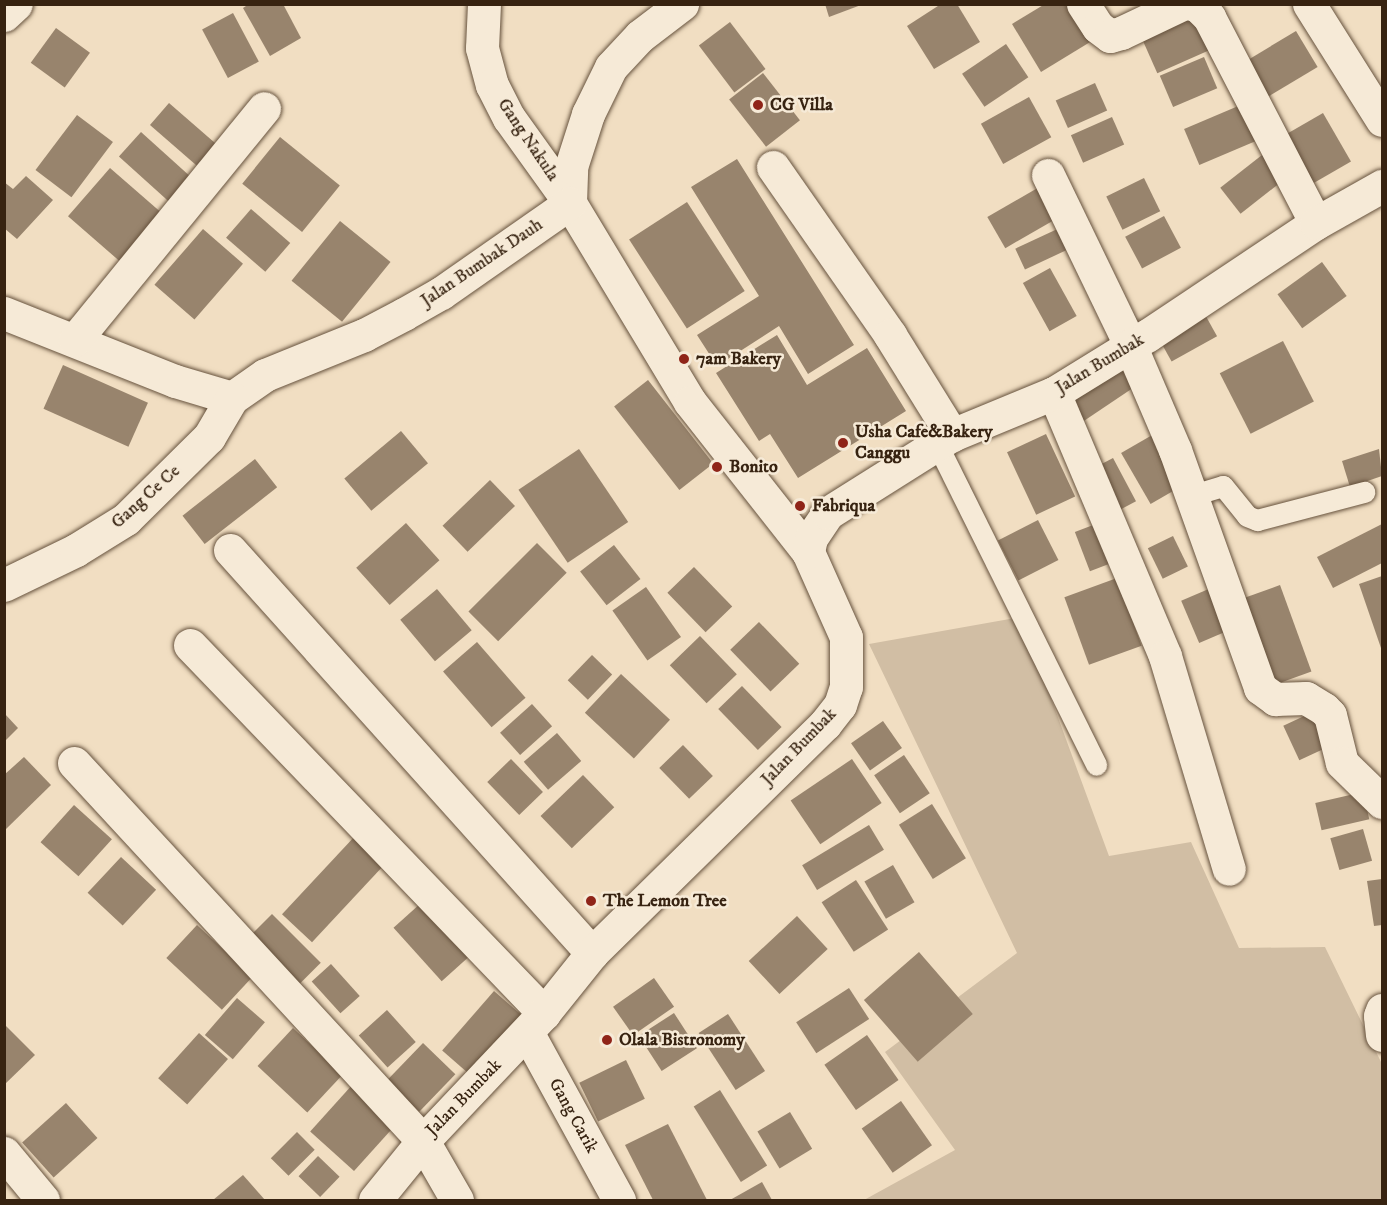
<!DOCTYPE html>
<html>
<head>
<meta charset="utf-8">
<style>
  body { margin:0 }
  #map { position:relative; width:1387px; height:1205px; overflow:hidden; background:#f1dec2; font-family:"IM FELL DW Pica",serif }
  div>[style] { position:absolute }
  .green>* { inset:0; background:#d1bea4 }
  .building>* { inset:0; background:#98846d; transform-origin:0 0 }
  .roads { filter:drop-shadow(0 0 2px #66523d) drop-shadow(0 0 2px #66523d) }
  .service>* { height:21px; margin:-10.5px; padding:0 10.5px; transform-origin:10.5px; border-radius:10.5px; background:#f6ead7 }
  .minor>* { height:33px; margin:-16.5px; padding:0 16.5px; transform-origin:16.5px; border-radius:16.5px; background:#f6ead7 }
  .tertiary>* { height:33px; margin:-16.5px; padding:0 16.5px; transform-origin:16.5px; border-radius:16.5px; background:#f6ead7 }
  .dots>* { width:16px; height:16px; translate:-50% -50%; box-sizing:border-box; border:3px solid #f6ead7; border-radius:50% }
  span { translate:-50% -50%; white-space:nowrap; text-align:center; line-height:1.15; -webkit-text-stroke:5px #f6ead7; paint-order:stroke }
  .poi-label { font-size:18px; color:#372311; font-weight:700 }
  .left { translate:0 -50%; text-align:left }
  .street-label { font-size:18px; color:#372311 }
  .frame { position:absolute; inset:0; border:6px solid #372311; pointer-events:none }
</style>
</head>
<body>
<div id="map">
  <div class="green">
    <div style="clip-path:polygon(1021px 617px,1109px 856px,1191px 842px,1239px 948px,1325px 947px,1382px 1064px,1382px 1200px,864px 1200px,955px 1150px,885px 1052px,1017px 953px,869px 644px)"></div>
  </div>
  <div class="building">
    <div style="clip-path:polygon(249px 4px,283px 4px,301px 38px,270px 56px,243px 8px)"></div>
    <div style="clip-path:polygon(825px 4px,861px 4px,861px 5px,829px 17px)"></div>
    <div style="clip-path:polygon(941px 4px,957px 4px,980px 42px,934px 69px,907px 26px)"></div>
    <div style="clip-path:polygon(1045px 4px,1081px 4px,1100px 36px,1041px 72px,1012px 24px)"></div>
    <div style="left:1199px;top:12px;width:39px;height:63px;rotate:66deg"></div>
    <div style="left:233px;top:13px;width:55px;height:35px;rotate:62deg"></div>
    <div style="left:730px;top:22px;width:59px;height:39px;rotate:53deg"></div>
    <div style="left:56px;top:28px;width:42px;height:43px;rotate:36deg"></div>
    <div style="left:1296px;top:31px;width:42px;height:61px;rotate:59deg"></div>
    <div style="left:1006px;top:44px;width:40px;height:53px;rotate:56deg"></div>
    <div style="left:1204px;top:57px;width:34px;height:48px;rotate:67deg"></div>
    <div style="left:763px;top:73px;width:60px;height:43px;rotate:52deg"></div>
    <div style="left:1095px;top:83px;width:30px;height:43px;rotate:66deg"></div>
    <div style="left:1029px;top:97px;width:46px;height:55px;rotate:61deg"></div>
    <div style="left:169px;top:103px;width:69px;height:29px;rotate:41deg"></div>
    <div style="left:1243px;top:104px;width:39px;height:64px;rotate:67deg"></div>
    <div style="left:1323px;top:113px;width:56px;height:48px;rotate:60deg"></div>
    <div style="left:77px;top:115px;width:45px;height:69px;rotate:37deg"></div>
    <div style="left:1112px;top:117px;width:30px;height:45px;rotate:66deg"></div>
    <div style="left:141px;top:132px;width:69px;height:33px;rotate:42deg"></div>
    <div style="left:280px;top:137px;width:77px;height:60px;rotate:39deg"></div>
    <div style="left:1262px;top:155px;width:33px;height:53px;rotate:52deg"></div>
    <div style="clip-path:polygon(737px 159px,854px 345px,808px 374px,779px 326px,717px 366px,697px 335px,759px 296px,691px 187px)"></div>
    <div style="left:110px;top:168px;width:72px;height:64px;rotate:41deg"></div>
    <div style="clip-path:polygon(26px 176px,53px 200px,17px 239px,4px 228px,4px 182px,13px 189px)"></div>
    <div style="left:1144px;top:178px;width:37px;height:42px;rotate:64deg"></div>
    <div style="left:1041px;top:186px;width:36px;height:62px;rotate:60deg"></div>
    <div style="left:687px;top:202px;width:106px;height:69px;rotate:57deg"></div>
    <div style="left:251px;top:209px;width:52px;height:38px;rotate:41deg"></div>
    <div style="left:1164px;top:216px;width:36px;height:44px;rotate:62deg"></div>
    <div style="left:340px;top:221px;width:65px;height:77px;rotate:39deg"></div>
    <div style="left:1066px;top:225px;width:23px;height:56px;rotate:65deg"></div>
    <div style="left:203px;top:229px;width:53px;height:74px;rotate:41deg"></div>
    <div style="left:1322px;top:262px;width:42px;height:55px;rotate:54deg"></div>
    <div style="left:1050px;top:268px;width:55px;height:31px;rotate:61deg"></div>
    <div style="left:1203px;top:311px;width:29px;height:52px;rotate:61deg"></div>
    <div style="clip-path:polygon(777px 335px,807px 385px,867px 348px,906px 411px,798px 478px,770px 434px,759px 441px,716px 373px)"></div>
    <div style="left:1283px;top:341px;width:68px;height:71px;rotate:63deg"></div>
    <div style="left:1126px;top:360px;width:27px;height:70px;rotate:56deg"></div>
    <div style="left:63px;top:365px;width:93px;height:48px;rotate:24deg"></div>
    <div style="left:648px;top:380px;width:106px;height:43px;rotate:52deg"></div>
    <div style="left:401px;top:431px;width:42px;height:74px;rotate:50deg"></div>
    <div style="left:1046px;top:434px;width:69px;height:43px;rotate:65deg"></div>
    <div style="left:1154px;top:434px;width:59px;height:38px;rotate:60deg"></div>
    <div style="left:579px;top:449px;width:88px;height:73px;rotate:56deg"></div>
    <div style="clip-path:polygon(1379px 449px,1382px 476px,1350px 487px,1342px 461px)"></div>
    <div style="left:1113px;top:458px;width:49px;height:21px;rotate:62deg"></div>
    <div style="left:255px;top:459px;width:36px;height:92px;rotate:52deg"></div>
    <div style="left:490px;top:480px;width:36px;height:66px;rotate:46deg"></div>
    <div style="left:1038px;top:520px;width:45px;height:45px;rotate:63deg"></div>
    <div style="left:1101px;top:522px;width:42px;height:28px;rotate:69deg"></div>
    <div style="left:406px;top:523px;width:50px;height:67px;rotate:48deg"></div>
    <div style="clip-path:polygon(1382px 524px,1382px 563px,1333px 588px,1317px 557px)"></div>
    <div style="left:1173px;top:536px;width:34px;height:28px;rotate:64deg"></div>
    <div style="left:537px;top:543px;width:42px;height:97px;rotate:45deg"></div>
    <div style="left:614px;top:545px;width:43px;height:43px;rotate:52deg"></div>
    <div style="left:694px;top:567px;width:55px;height:37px;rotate:46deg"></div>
    <div style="clip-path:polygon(1382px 576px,1382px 651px,1359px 584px)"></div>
    <div style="left:1117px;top:578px;width:72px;height:56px;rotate:70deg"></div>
    <div style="left:1218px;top:585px;width:46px;height:40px;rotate:67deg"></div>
    <div style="left:1280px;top:585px;width:92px;height:39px;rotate:70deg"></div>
    <div style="left:646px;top:587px;width:61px;height:41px;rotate:55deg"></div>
    <div style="left:437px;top:589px;width:54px;height:48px;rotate:50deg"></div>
    <div style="left:759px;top:622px;width:58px;height:40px;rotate:46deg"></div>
    <div style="left:700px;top:636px;width:53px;height:42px;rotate:46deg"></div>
    <div style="left:477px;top:642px;width:74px;height:45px;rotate:49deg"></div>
    <div style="left:592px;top:655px;width:28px;height:35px;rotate:44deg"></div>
    <div style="left:621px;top:674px;width:67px;height:53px;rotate:43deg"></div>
    <div style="left:742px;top:686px;width:57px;height:33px;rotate:46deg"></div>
    <div style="left:532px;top:704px;width:30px;height:43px;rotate:48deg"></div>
    <div style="left:1315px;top:711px;width:38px;height:35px;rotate:65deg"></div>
    <div style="clip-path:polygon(4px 713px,18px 728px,4px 742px)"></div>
    <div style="left:883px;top:721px;width:33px;height:39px;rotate:55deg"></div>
    <div style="left:557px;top:733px;width:37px;height:44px;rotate:49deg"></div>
    <div style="left:683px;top:745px;width:43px;height:33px;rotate:46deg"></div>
    <div style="left:904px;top:755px;width:46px;height:36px;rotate:56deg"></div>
    <div style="clip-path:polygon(24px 757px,51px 785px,4px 831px,4px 775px)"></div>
    <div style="left:511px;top:759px;width:46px;height:33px;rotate:46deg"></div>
    <div style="left:852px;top:759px;width:53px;height:74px;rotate:56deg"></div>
    <div style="left:583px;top:775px;width:45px;height:59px;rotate:46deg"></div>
    <div style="left:1363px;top:792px;width:28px;height:49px;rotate:77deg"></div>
    <div style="left:932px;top:804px;width:64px;height:39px;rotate:58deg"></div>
    <div style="left:74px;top:805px;width:51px;height:50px;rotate:42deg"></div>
    <div style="left:869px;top:825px;width:29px;height:78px;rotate:59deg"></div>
    <div style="left:1363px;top:829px;width:33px;height:34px;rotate:74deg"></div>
    <div style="left:355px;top:836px;width:41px;height:107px;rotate:43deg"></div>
    <div style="left:121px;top:857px;width:48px;height:49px;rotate:43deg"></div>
    <div style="left:893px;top:865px;width:43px;height:33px;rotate:60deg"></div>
    <div style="clip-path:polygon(1382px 879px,1382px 925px,1374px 926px,1367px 881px)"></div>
    <div style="left:856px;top:880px;width:59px;height:41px;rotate:57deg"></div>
    <div style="left:421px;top:903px;width:72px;height:37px;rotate:48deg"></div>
    <div style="left:272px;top:914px;width:69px;height:33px;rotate:45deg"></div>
    <div style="left:797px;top:916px;width:45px;height:66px;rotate:47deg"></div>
    <div style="left:197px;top:925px;width:76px;height:45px;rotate:43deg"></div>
    <div style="left:919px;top:952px;width:82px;height:73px;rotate:49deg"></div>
    <div style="left:331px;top:964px;width:43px;height:26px;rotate:48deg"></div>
    <div style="left:654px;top:978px;width:35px;height:50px;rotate:55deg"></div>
    <div style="left:849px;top:988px;width:37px;height:63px;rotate:57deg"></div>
    <div style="left:494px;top:991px;width:38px;height:79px;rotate:41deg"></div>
    <div style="left:237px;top:998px;width:37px;height:49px;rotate:41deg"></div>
    <div style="left:387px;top:1010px;width:43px;height:38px;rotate:48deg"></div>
    <div style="left:674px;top:1013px;width:42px;height:42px;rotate:57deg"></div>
    <div style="left:728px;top:1014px;width:68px;height:35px;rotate:57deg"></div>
    <div style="clip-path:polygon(4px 1024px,35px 1055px,4px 1085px)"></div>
    <div style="left:293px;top:1028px;width:68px;height:52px;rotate:43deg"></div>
    <div style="left:199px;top:1033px;width:39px;height:61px;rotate:42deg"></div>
    <div style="left:867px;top:1035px;width:55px;height:52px;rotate:55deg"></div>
    <div style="left:423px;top:1043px;width:45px;height:52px;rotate:44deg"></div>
    <div style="left:626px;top:1060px;width:43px;height:52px;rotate:64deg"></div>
    <div style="left:353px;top:1084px;width:59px;height:64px;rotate:42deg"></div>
    <div style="left:720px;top:1090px;width:89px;height:31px;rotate:58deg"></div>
    <div style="left:901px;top:1101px;width:54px;height:48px;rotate:55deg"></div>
    <div style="left:66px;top:1103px;width:47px;height:59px;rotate:48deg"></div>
    <div style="left:790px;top:1112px;width:43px;height:38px;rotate:59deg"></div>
    <div style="clip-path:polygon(668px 1124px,707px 1200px,653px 1200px,625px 1145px)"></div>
    <div style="left:297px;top:1132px;width:25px;height:37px;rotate:45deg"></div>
    <div style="left:318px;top:1156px;width:30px;height:28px;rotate:44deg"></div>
    <div style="clip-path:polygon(243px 1175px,265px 1200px,213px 1200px)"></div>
    <div style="clip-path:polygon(762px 1182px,772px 1200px,730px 1200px)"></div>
  </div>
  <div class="roads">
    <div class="service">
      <div style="left:937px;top:444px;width:358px;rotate:63.6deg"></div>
      <div style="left:1193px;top:495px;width:31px;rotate:-17deg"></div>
      <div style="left:1223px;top:486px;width:38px;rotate:51deg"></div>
      <div style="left:1247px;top:516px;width:11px;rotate:22deg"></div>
      <div style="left:1257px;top:520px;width:111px;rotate:-14.7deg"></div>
    </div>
    <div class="minor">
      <div style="left:484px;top:4px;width:44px;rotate:92.6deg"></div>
      <div style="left:482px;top:48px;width:38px;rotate:75deg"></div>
      <div style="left:492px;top:85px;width:37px;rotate:63deg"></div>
      <div style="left:509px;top:118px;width:105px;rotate:54.3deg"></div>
      <div style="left:570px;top:203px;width:232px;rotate:58.9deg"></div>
      <div style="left:690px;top:402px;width:191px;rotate:51.8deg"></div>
      <div style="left:1083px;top:4px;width:27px;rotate:57deg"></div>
      <div style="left:1098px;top:27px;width:15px;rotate:37deg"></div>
      <div style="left:1110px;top:36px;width:11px;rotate:-15deg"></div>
      <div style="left:1121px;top:33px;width:68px;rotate:-25.4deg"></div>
      <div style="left:1192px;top:4px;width:6px;rotate:18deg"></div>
      <div style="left:1198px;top:6px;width:16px;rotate:45deg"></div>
      <div style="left:1209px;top:17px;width:232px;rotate:62.6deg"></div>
      <div style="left:1309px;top:4px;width:137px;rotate:57.8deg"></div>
      <div style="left:4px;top:15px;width:16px;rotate:-43deg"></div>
      <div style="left:773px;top:167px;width:205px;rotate:55.1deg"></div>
      <div style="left:890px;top:335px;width:118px;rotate:58.2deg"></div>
      <div style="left:1048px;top:175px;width:189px;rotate:64.2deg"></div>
      <div style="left:1130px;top:345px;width:114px;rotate:66.8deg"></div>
      <div style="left:1175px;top:450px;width:253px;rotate:70.3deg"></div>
      <div style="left:1260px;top:688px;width:19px;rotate:36deg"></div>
      <div style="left:1275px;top:699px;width:31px;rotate:-2deg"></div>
      <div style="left:1306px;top:698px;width:21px;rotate:31deg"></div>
      <div style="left:1324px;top:709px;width:8px;rotate:45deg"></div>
      <div style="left:1330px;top:715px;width:49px;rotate:76deg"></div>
      <div style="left:1342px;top:763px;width:56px;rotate:44.3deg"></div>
      <div style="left:570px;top:203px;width:36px;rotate:-88deg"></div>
      <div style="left:571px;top:167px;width:56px;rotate:-72.2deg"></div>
      <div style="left:588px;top:114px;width:52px;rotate:-63.9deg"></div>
      <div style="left:611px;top:67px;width:42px;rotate:-46.9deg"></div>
      <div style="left:640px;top:36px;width:53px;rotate:-37.3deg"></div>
      <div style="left:4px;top:313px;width:184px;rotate:21.7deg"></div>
      <div style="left:175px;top:381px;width:59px;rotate:16.6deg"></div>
      <div style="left:232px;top:398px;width:40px;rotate:-34.9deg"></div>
      <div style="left:265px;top:375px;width:107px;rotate:-22deg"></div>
      <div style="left:364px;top:335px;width:45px;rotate:-27.7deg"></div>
      <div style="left:404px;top:314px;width:43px;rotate:-29.6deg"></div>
      <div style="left:441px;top:293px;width:157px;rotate:-34.9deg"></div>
      <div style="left:75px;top:340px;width:299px;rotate:-50.8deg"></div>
      <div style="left:1054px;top:393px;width:285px;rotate:67.1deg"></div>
      <div style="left:1165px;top:656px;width:222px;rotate:73.3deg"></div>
      <div style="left:230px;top:550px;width:542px;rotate:48.07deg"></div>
      <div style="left:4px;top:585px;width:80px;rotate:-25.9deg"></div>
      <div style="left:76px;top:550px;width:59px;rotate:-31.8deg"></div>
      <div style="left:126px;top:519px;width:117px;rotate:-44.7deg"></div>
      <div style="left:209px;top:437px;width:45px;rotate:-59.5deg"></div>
      <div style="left:190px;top:645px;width:511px;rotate:46.11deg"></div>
      <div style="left:74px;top:763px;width:514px;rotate:47.28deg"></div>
      <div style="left:423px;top:1141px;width:68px;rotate:60deg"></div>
      <div style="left:1382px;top:1010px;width:6px;rotate:108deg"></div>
      <div style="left:1380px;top:1016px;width:19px;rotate:84deg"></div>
      <div style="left:527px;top:1032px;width:192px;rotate:61.3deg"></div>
      <div style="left:4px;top:1153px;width:61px;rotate:50.3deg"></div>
    </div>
    <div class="tertiary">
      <div style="left:375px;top:1200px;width:76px;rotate:-50.9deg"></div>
      <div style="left:423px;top:1141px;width:176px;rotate:-46.6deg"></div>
      <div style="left:544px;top:1013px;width:77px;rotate:-51.3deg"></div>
      <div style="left:592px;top:953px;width:327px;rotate:-44.5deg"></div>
      <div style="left:825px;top:724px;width:24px;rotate:-52deg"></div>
      <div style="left:840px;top:705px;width:19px;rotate:-72deg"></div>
      <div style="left:846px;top:687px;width:50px;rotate:-90deg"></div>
      <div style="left:846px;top:637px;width:93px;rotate:-114.1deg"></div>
      <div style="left:808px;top:552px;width:14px;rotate:-78deg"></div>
      <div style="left:811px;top:538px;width:30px;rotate:-56deg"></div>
      <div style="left:828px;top:513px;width:146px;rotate:-32.2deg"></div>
      <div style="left:952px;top:435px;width:110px;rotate:-22.4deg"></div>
      <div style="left:1054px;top:393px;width:110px;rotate:-31.7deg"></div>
      <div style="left:1148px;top:335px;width:202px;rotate:-33.7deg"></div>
      <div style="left:1316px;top:223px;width:76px;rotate:-29.3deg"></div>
    </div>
  </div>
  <div class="dots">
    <div style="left:758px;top:105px;background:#8f2418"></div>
    <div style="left:684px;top:359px;background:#8f2418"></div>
    <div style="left:843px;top:443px;background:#8f2418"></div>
    <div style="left:717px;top:467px;background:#8f2418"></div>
    <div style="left:800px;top:506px;background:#8f2418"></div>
    <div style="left:591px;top:901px;background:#8f2418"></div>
    <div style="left:607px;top:1040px;background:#8f2418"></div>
  </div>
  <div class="poi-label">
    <span class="left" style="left:770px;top:105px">CG Villa</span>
    <span class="left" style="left:696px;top:359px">7am Bakery</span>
    <span class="left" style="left:855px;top:443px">Usha Cafe&amp;Bakery<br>Canggu</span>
    <span class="left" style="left:729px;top:467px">Bonito</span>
    <span class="left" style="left:812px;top:506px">Fabriqua</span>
    <span class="left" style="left:603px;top:901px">The Lemon Tree</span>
    <span class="left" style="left:619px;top:1040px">Olala Bistronomy</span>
  </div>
  <div class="street-label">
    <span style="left:528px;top:140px;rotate:56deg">Gang Nakula</span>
    <span style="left:482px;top:263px;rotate:-34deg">Jalan Bumbak Dauh</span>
    <span style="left:1100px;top:364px;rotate:-31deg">Jalan Bumbak</span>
    <span style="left:146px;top:497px;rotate:-42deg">Gang Ce Ce</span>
    <span style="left:799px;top:747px;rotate:-46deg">Jalan Bumbak</span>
    <span style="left:464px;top:1098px;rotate:-46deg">Jalan Bumbak</span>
    <span style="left:573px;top:1116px;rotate:61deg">Gang Carik</span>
  </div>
  <div class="frame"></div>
</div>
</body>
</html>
